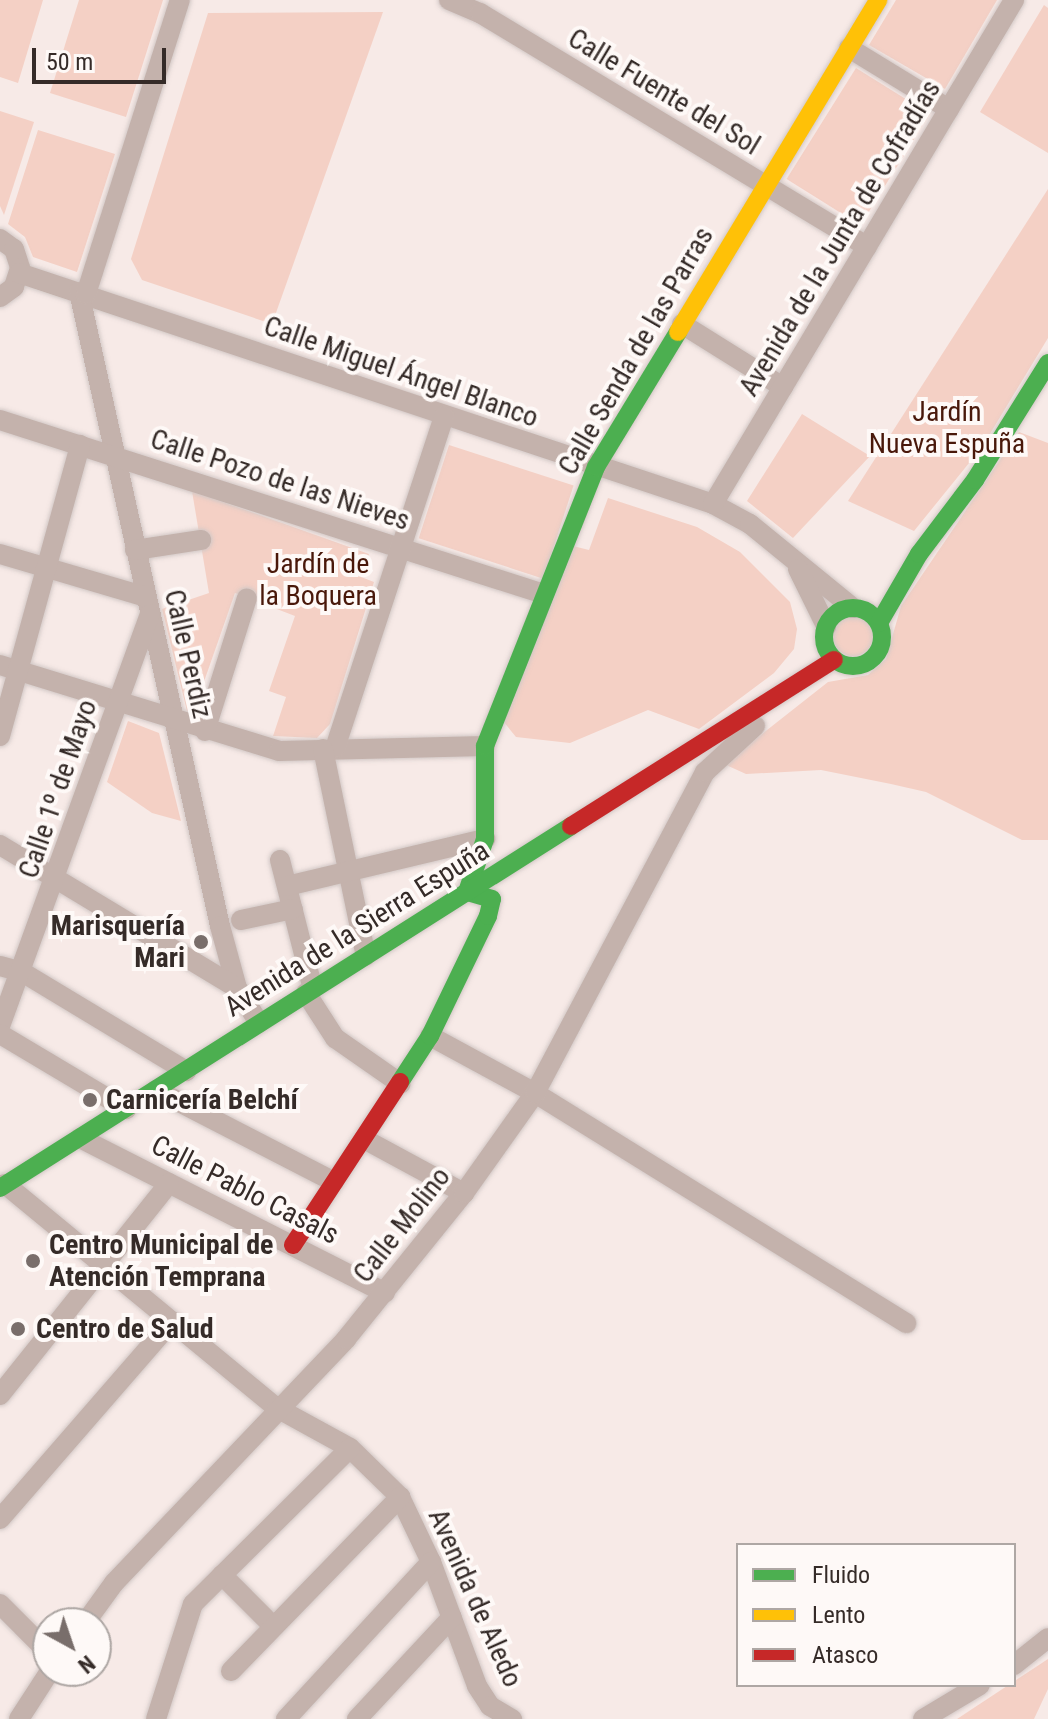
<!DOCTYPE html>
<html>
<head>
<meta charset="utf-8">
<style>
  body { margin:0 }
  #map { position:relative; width:1048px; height:1719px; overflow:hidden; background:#f7eae7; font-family:"Roboto Condensed",sans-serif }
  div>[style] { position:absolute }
  .green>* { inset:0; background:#f4d0c5; transform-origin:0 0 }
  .round { border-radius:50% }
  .roads { filter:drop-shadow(0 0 2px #d2c8c6) drop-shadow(0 0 2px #d2c8c6) }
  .street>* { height:20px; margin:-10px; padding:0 10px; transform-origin:10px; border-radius:10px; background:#c4b2ac }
  .fast>* { height:18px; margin:-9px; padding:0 9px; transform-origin:9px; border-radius:9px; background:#4caf50 }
  .fast>.ring { margin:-9px; padding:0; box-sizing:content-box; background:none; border:18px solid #4caf50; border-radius:50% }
  .slow>* { height:18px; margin:-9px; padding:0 9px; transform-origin:9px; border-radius:9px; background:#ffc107 }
  .jam>* { height:18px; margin:-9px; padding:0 9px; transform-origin:9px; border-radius:9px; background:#c62828 }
  .dots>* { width:22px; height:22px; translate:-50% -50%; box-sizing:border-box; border:4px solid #fef9f7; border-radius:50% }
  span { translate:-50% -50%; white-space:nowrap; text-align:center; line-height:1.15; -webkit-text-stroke:8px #fef9f7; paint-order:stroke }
  .street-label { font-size:28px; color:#352b28 }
  .park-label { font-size:28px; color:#49180a }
  .poi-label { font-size:28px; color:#352b28; font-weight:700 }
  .right { translate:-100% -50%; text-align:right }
  .left { translate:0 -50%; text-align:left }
  .legend { position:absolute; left:736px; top:1543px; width:280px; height:144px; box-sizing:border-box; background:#fef9f7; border:2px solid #aea7a4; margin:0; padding:10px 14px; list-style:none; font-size:24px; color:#352b28 }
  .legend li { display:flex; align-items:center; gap:16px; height:40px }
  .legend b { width:40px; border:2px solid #aea7a4 }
  .north { position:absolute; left:32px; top:1607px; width:80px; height:80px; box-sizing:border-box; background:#fef9f7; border:2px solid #aea7a4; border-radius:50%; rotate:140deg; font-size:22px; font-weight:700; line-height:32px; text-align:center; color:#352b28 }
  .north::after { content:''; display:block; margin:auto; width:28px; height:36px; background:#796e6b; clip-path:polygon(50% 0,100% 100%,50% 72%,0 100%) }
  .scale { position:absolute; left:32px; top:48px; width:134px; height:36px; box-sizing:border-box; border:4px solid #352b28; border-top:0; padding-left:10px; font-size:24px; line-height:28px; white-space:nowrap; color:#352b28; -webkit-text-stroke:6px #fef9f7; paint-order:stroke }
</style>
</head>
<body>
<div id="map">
  <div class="green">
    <div style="clip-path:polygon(0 0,43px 0,18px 83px,0 77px)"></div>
    <div style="clip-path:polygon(79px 0,163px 0,126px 117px,50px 93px)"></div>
    <div style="clip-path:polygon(896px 0,997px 0,945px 89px,869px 45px)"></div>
    <div style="clip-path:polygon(1044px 5px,1048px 8px,1048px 153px,980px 112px)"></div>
    <div style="clip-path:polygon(383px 12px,272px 324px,142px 280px,131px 259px,208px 13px)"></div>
    <div style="left:856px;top:68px;width:87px;height:131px;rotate:32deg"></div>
    <div style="clip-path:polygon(0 111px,34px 122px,4px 215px,0 206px)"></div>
    <div style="clip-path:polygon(38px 130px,115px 154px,77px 272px,33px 257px,25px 237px,8px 224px)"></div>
    <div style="clip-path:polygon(1048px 189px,1048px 338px,982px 447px,914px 531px,848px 501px)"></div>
    <div style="clip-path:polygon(802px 414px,870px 456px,793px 538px,747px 501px)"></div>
    <div style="clip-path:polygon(1019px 432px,1048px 443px,1048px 840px,1022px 840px,926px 792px,891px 784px,821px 770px,746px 774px,724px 764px,828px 682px,868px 675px,886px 659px,901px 606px)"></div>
    <div style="left:449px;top:445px;width:131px;height:98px;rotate:18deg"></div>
    <div style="clip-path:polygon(192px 491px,369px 554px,361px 577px,374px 582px,330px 724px,317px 738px,273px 736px,286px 697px,269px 691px,295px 616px,235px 593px,193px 713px,187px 711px,162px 609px,209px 593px)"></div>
    <div style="clip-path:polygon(608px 498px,697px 527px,740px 552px,790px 602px,797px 629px,794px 649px,774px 673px,699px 729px,648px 710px,570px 743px,516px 737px,503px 721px,573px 546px,589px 550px)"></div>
    <div class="round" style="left:833px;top:616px;width:40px;height:40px"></div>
    <div style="clip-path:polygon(128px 721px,159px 733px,181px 821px,152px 813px,107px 782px)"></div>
    <div style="clip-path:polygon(1048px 1659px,1048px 1689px,1034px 1719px,957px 1719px)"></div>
  </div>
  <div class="roads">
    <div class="street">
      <div style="left:449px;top:0;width:34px;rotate:23deg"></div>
      <div style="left:480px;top:13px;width:452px;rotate:31.1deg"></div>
      <div style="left:849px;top:48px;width:117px;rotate:31.4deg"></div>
      <div style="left:0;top:239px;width:17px;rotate:36deg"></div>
      <div style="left:14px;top:249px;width:20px;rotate:72deg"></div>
      <div style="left:20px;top:268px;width:20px;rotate:108deg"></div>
      <div style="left:14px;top:287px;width:17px;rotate:144deg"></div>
      <div style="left:19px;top:273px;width:731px;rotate:18.41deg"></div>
      <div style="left:713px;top:504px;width:42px;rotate:28.4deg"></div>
      <div style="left:750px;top:524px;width:133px;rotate:39.2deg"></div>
      <div style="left:79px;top:292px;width:649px;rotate:77.46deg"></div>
      <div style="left:220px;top:926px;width:64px;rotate:74.7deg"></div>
      <div style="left:237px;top:988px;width:41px;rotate:57.8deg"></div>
      <div style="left:86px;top:294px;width:309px;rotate:-72.3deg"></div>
      <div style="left:682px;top:324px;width:119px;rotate:32deg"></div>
      <div style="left:0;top:420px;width:571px;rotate:17.74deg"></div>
      <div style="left:713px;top:504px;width:587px;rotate:-59.15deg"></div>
      <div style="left:135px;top:550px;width:67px;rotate:-8.6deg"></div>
      <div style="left:0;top:554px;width:152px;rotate:16.4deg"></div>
      <div style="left:798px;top:569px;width:64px;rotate:63.8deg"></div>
      <div style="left:0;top:665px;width:292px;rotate:17.1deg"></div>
      <div style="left:279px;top:751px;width:206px;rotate:-1.4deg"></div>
      <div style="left:205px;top:731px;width:139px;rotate:-72.5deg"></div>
      <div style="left:0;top:736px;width:302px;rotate:-74.6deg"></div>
      <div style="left:335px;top:748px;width:349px;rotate:-71.8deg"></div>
      <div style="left:323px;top:749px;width:211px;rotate:78.3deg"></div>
      <div style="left:0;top:845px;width:277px;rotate:31.1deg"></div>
      <div style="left:280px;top:860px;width:133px;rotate:75.7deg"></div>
      <div style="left:287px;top:886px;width:204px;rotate:-13.4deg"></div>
      <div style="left:241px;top:920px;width:53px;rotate:-11.9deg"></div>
      <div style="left:0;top:966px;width:23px;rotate:15deg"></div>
      <div style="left:22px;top:972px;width:192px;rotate:31.1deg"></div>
      <div style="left:306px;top:993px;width:54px;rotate:57.2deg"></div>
      <div style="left:335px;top:1038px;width:80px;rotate:34.9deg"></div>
      <div style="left:0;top:1026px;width:438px;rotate:-70deg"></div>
      <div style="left:0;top:1034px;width:147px;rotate:30.8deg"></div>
      <div style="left:430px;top:1036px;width:119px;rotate:28.5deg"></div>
      <div style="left:535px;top:1093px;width:437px;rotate:31.8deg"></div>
      <div style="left:156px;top:1090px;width:200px;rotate:27.3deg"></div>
      <div style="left:80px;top:1138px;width:342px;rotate:26.9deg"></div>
      <div style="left:364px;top:1139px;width:114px;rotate:28.4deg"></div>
      <div style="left:5px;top:1184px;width:352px;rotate:39.5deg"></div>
      <div style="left:277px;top:1408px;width:83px;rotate:28.7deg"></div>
      <div style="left:350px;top:1448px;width:70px;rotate:44.4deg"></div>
      <div style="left:400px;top:1497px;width:72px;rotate:64.5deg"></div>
      <div style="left:431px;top:1562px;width:132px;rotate:69.6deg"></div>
      <div style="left:477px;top:1686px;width:24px;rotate:57deg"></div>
      <div style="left:490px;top:1706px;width:26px;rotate:31deg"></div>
      <div style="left:0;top:1395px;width:271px;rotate:-51.4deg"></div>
      <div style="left:0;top:1519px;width:262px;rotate:-49deg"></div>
      <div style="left:222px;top:1575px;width:72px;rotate:45deg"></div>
      <div style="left:0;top:1604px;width:68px;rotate:45deg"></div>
      <div style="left:85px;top:1623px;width:49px;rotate:-54.1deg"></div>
      <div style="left:114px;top:1583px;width:337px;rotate:-46.4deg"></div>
      <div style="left:346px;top:1339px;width:188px;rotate:-51.1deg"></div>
      <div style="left:464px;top:1193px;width:123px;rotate:-54.6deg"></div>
      <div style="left:535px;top:1093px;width:363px;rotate:-62.1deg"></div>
      <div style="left:705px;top:772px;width:68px;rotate:-42.6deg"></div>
      <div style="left:1014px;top:1665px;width:43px;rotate:-38.5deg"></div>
      <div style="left:231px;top:1671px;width:243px;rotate:-45.8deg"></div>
      <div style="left:19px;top:1719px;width:57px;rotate:-57.1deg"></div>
      <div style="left:156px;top:1719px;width:121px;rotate:-72.2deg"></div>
      <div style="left:193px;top:1604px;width:221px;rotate:-44.8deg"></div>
      <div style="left:286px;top:1719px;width:214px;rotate:-47.3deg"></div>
      <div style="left:357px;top:1719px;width:139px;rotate:-47deg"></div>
      <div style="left:923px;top:1719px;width:66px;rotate:-30.8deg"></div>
    </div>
    <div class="fast">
      <div class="ring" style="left:824px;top:608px;width:40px;height:40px"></div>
      <div style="left:879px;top:623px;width:80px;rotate:-59.9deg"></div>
      <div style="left:919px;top:554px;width:93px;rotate:-52.9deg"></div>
      <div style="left:975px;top:480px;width:138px;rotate:-58deg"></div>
      <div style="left:400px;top:1082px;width:55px;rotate:-56.9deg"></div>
      <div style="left:430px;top:1036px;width:133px;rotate:-64.2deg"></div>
      <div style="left:488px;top:916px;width:17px;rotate:-77deg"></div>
      <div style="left:492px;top:899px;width:26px;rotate:-164deg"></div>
      <div style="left:467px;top:892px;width:56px;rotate:-71.2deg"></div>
      <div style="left:485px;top:839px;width:93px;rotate:-90deg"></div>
      <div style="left:485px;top:746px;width:300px;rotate:-68.3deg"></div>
      <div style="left:596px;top:467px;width:158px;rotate:-58.7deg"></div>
      <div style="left:0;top:1188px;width:676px;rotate:-32.37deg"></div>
    </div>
    <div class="slow">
      <div style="left:678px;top:332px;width:388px;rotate:-58.9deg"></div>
    </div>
    <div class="jam">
      <div style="left:571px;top:826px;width:311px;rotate:-32.3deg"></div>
      <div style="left:293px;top:1245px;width:195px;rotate:-56.7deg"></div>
    </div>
  </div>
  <div class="dots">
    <div style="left:201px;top:942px;background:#796e6b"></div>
    <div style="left:90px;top:1100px;background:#796e6b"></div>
    <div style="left:33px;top:1261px;background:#796e6b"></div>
    <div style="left:18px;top:1329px;background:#796e6b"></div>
  </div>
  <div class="street-label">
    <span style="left:664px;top:92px;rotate:31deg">Calle Fuente del Sol</span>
    <span style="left:840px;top:238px;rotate:-59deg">Avenida de la Junta de Cofradías</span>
    <span style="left:636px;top:351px;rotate:-60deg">Calle Senda de las Parras</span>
    <span style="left:401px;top:372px;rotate:19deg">Calle Miguel Ángel Blanco</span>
    <span style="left:280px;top:480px;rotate:18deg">Calle Pozo de las Nieves</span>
    <span style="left:188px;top:654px;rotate:77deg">Calle Perdiz</span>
    <span style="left:58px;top:789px;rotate:-71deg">Calle 1º de Mayo</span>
    <span style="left:357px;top:929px;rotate:-32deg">Avenida de la Sierra Espuña</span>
    <span style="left:245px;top:1190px;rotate:27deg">Calle Pablo Casals</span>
    <span style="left:402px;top:1225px;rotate:-52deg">Calle Molino</span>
    <span style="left:475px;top:1598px;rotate:66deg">Avenida de Aledo</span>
  </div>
  <div class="park-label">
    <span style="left:947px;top:428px">Jardín<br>Nueva Espuña</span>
    <span style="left:318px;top:580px">Jardín de<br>la Boquera</span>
  </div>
  <div class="poi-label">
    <span class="right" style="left:185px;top:942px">Marisquería<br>Mari</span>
    <span class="left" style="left:106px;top:1100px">Carnicería Belchí</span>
    <span class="left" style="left:49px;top:1261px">Centro Municipal de<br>Atención Temprana</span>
    <span class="left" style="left:36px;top:1329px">Centro de Salud</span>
  </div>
  <ul class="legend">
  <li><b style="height:10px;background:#4caf50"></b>Fluido</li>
  <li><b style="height:10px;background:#ffc107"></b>Lento</li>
  <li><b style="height:10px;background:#c62828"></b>Atasco</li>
  </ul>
  <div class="north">N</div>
  <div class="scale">50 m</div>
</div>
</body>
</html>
